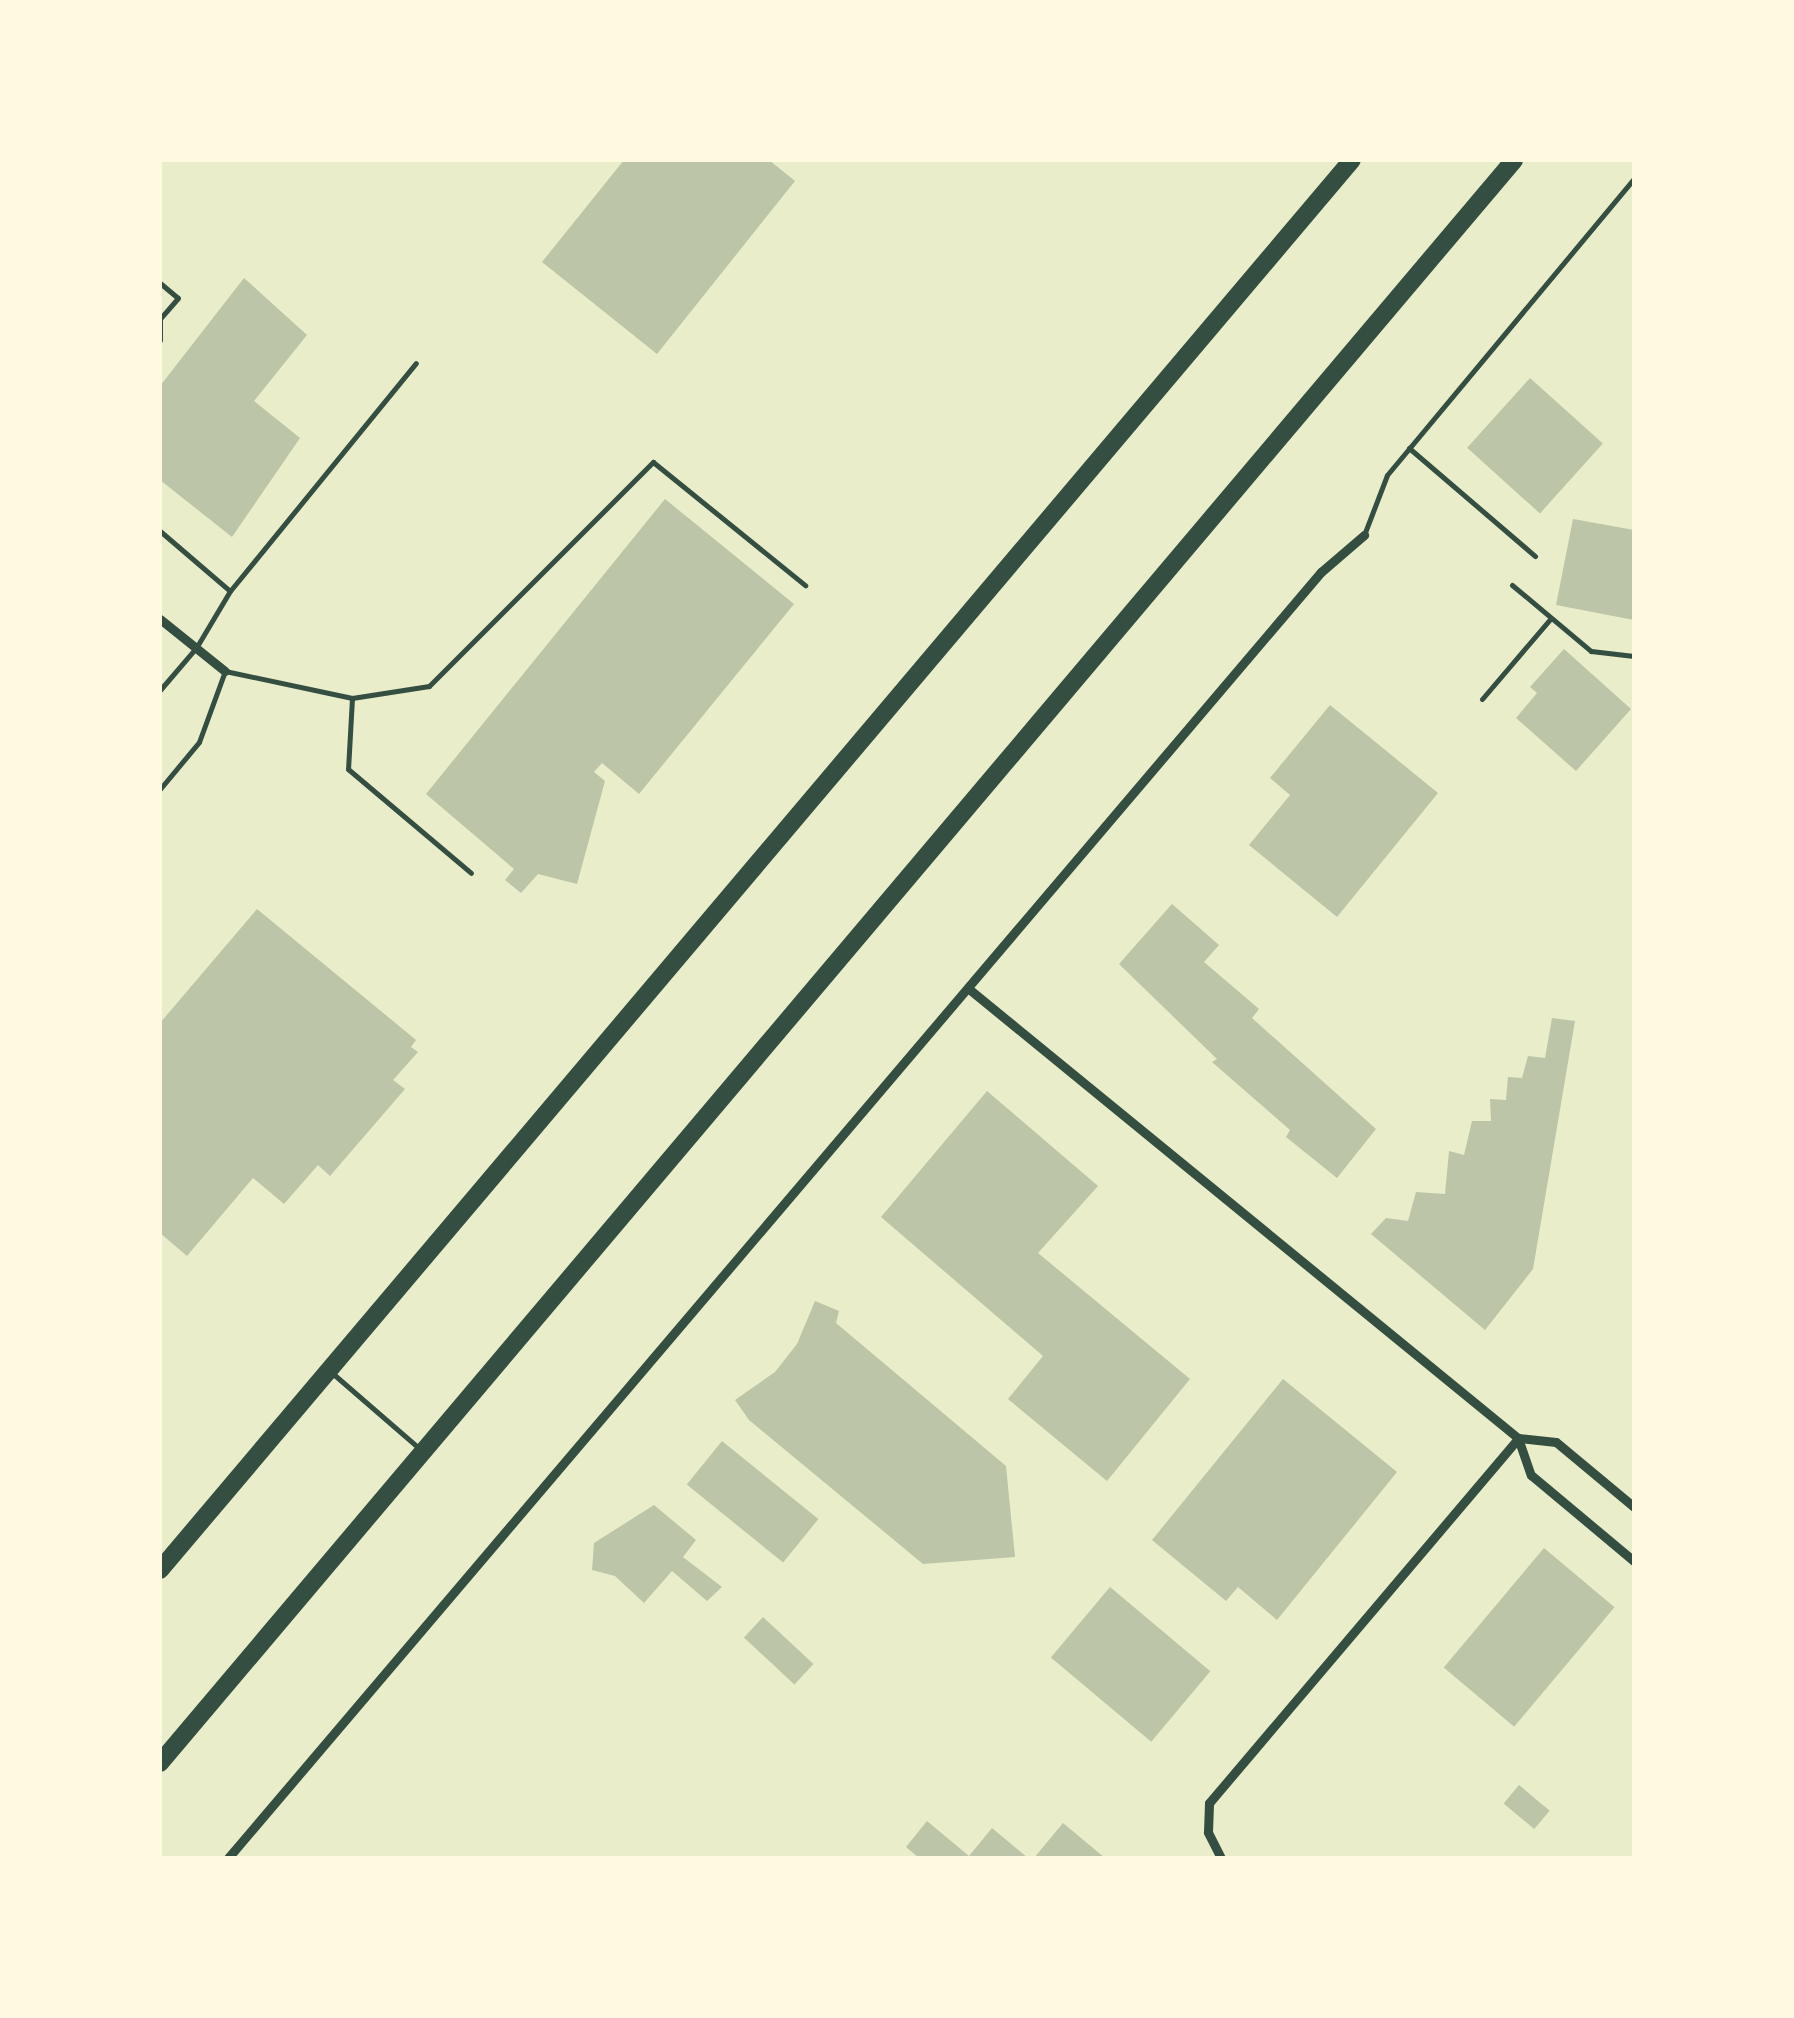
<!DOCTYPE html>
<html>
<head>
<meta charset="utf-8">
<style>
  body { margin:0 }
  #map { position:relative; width:1794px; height:2018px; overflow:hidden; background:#e9edc9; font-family:Helvetica,sans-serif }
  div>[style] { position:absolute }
  .building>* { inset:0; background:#bcc5a7; transform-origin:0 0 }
  .service>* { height:5px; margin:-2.5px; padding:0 2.5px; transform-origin:2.5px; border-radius:2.5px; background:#344e41 }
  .minor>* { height:9px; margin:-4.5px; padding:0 4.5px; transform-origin:4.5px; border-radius:4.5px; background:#344e41 }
  .motorway>* { height:18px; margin:-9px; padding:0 9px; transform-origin:9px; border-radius:9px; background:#344e41 }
  span { translate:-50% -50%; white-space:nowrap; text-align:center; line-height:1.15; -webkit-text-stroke:10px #fefae0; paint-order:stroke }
  .frame { position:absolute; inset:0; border:162px solid #fefae0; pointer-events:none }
</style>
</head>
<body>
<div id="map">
  <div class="building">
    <div style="clip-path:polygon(624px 160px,769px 160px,795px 181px,657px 354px,542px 262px)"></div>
    <div style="clip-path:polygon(244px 278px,307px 335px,254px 401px,300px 438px,232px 537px,160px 480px,160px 386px)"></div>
    <div style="left:1530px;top:378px;width:98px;height:94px;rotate:42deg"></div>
    <div style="clip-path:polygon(665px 499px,794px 604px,639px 794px,602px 763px,594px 772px,605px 781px,577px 884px,538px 874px,521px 893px,505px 880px,514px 869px,426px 794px)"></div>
    <div style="clip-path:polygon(1573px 519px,1634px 530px,1634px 620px,1556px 605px)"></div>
    <div style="clip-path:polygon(1564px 649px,1631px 709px,1576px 771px,1516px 718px,1537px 693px,1530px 687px)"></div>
    <div style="clip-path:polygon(1330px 705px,1438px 793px,1337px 917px,1249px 845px,1290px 795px,1270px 778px)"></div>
    <div style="clip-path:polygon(1172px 904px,1219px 945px,1204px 962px,1259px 1009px,1252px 1018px,1376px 1129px,1337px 1178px,1286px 1137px,1290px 1130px,1212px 1062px,1217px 1059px,1119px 964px)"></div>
    <div style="clip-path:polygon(257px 909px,416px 1040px,411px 1047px,418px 1052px,393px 1080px,405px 1089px,330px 1176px,318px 1165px,284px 1204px,253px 1178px,187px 1256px,160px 1233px,160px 1023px)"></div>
    <div style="clip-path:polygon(1552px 1018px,1575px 1021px,1533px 1269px,1485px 1330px,1371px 1234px,1386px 1218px,1408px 1221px,1416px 1192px,1445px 1194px,1449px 1151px,1464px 1155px,1472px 1121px,1491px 1121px,1490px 1099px,1506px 1100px,1508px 1077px,1522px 1078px,1528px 1056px,1545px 1058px)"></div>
    <div style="clip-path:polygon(987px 1091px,1098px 1186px,1038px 1253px,1190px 1379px,1107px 1481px,1008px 1399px,1043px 1356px,881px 1217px)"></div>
    <div style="clip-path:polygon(815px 1301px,839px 1311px,836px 1323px,1006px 1466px,1015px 1557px,923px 1564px,749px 1420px,735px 1400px,775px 1372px,797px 1344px)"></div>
    <div style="clip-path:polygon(1283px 1379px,1397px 1472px,1277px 1620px,1238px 1587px,1226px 1601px,1152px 1540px)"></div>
    <div style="left:722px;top:1441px;width:124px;height:56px;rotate:39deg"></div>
    <div style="clip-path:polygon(654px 1505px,696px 1540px,683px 1557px,722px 1587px,707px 1601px,672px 1571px,644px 1603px,615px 1576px,592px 1570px,594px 1543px)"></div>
    <div style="left:1544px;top:1548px;width:92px;height:156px;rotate:40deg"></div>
    <div style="left:1110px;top:1587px;width:131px;height:92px;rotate:40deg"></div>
    <div style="left:763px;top:1617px;width:69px;height:28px;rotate:43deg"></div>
    <div style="left:1519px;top:1785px;width:40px;height:24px;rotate:40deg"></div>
    <div style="clip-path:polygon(927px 1821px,969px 1856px,992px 1828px,1028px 1858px,919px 1858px,906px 1847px)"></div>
    <div style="clip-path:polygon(1063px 1823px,1105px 1858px,1034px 1858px)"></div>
  </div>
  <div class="service">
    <div style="left:160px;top:283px;width:23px;rotate:40deg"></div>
    <div style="left:178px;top:298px;width:28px;rotate:131deg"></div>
    <div style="left:160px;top:319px;width:21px;rotate:90deg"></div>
    <div style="left:1409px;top:448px;width:166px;rotate:40.6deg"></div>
    <div style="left:160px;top:531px;width:92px;rotate:40.6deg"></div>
    <div style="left:1364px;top:535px;width:64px;rotate:-69deg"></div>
    <div style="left:1387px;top:475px;width:386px;rotate:-50.2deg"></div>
    <div style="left:1512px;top:585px;width:103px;rotate:39.9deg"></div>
    <div style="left:1591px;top:651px;width:43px;rotate:6.6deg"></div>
    <div style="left:160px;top:690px;width:55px;rotate:-49.4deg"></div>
    <div style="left:196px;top:648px;width:66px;rotate:-59.2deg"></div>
    <div style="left:230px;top:591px;width:294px;rotate:-50.8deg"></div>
    <div style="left:352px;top:698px;width:71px;rotate:93.2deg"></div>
    <div style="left:348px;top:769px;width:161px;rotate:40.2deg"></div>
    <div style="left:1482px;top:699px;width:106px;rotate:-49.6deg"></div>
    <div style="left:160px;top:789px;width:61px;rotate:-50.3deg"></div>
    <div style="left:199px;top:742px;width:76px;rotate:-69.9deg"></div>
    <div style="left:225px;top:671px;width:130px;rotate:12deg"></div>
    <div style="left:352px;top:698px;width:78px;rotate:-8.9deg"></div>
    <div style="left:429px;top:686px;width:317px;rotate:-45deg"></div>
    <div style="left:653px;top:462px;width:196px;rotate:39deg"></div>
    <div style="left:331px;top:1372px;width:119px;rotate:40.9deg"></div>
  </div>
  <div class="minor">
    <div style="left:160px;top:619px;width:83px;rotate:38.7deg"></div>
    <div style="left:969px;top:989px;width:709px;rotate:39.28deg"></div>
    <div style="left:1518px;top:1438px;width:39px;rotate:71deg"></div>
    <div style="left:1531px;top:1475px;width:134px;rotate:39.9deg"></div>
    <div style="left:1518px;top:1438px;width:38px;rotate:6deg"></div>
    <div style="left:1556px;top:1442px;width:102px;rotate:39.8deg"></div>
    <div style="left:228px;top:1858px;width:1688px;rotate:-49.64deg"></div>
    <div style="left:1321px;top:572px;width:57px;rotate:-40.7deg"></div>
    <div style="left:1221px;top:1858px;width:29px;rotate:-117deg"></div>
    <div style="left:1208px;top:1832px;width:29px;rotate:-88deg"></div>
    <div style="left:1209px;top:1803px;width:478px;rotate:-49.7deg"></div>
  </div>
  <div class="motorway">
    <div style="left:160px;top:1570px;width:1846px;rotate:-49.79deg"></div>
    <div style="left:160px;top:1763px;width:2098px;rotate:-49.81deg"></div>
  </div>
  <div class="frame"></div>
</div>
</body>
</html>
